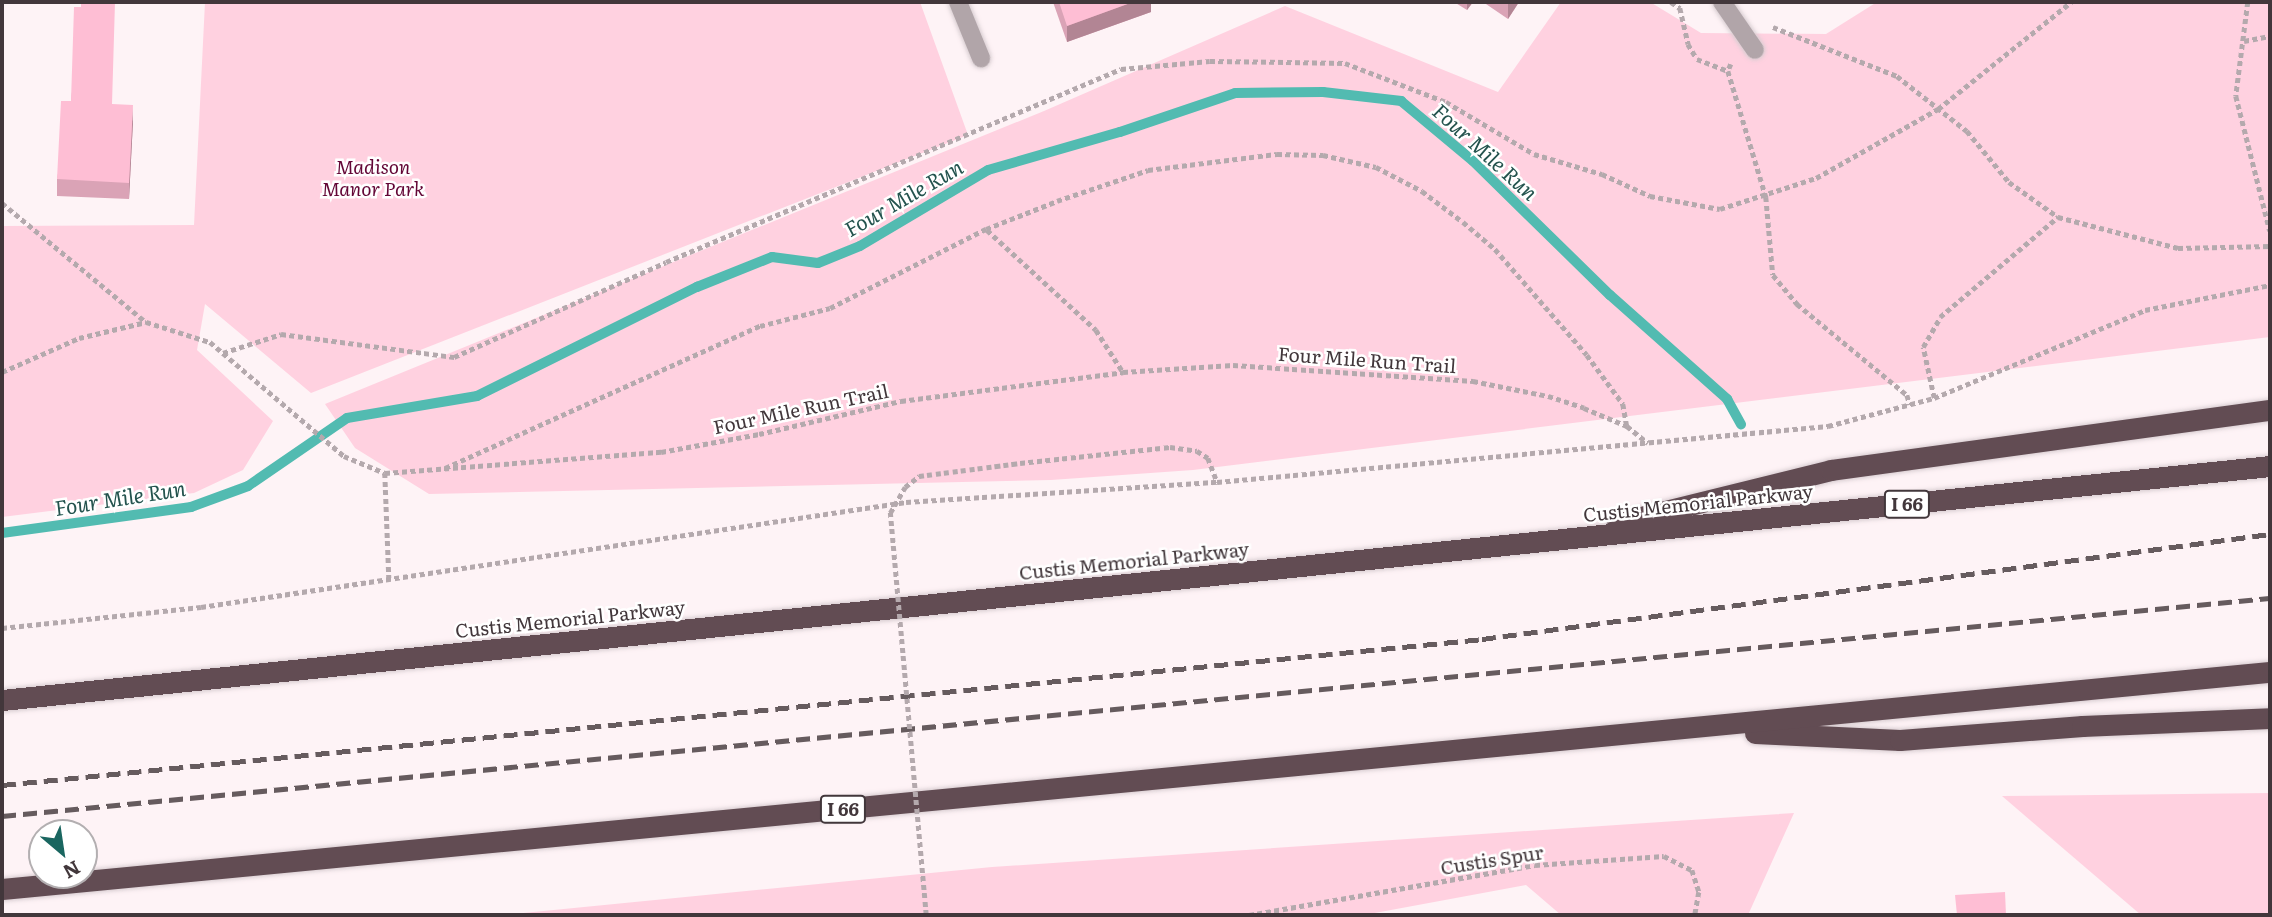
<!DOCTYPE html>
<html>
<head>
<meta charset="utf-8">
<style>
  body { margin:0 }
  #map { position:relative; width:2272px; height:917px; overflow:hidden; background:#fef3f6; font-family:Literata,serif }
  div>[style] { position:absolute }
  .green>* { inset:0; background:#ffd1e0 }
  .stream>* { height:10px; margin:-5px; padding:0 5px; transform-origin:5px; border-radius:5px; background:#52bbb1 }
  .path>* { height:4.5px; margin-top:-2.25px; transform-origin:0; background:repeating-linear-gradient(90deg,#b4a9ad 0 5px,transparent 0 8.5px) }
  .roads { filter:drop-shadow(0 0 2px #d8cdd1) drop-shadow(0 0 2px #d8cdd1) }
  .street>* { height:18px; margin:-9px; padding:0 9px; transform-origin:9px; border-radius:9px; background:#b1a5a9 }
  .highway>* { height:21px; margin:-10.5px; padding:0 10.5px; transform-origin:10.5px; border-radius:10.5px; background:#624c53 }
  .rail>* { height:5px; margin-top:-2.5px; transform-origin:0; background:repeating-linear-gradient(90deg,#665b5e 0 14px,transparent 0 21px) }
  .path-bridge>* { height:4.5px; margin-top:-2.25px; transform-origin:0; background:repeating-linear-gradient(90deg,#b4a9ad 0 5px,transparent 0 8.5px) }
  .wall>* { inset:0; background:#daa3b6 }
  .shaded-wall>* { inset:0; background:#b28594 }
  .building>* { inset:0; background:#febed4 }
  span { translate:-50% -50%; white-space:nowrap; text-align:center; line-height:1.15; -webkit-text-stroke:5px #fff; paint-order:stroke }
  .shield-label span { padding:2px 5px; background:#fff; border:2px solid; border-radius:5px; -webkit-text-stroke-width:0 }
  .shield-label { font-size:18px; color:#42373b; font-weight:700 }
  .park-label { font-size:19px; color:#630636; font-style:italic }
  .street-label { font-size:19px; color:#42373b }
  .water-label { font-size:21px; color:#24534e; font-style:italic }
  .frame { position:absolute; inset:0; border:4px solid #42373b; pointer-events:none }
  .north { position:absolute; left:28px; top:819px; width:70px; height:70px; box-sizing:border-box; background:#fff; border:2px solid #b3afb1; border-radius:50%; rotate:151deg; font-size:19px; font-weight:700; line-height:28px; text-align:center; color:#42373b }
  .north::after { content:''; display:block; margin:auto; width:24px; height:32px; background:#1a6660; clip-path:polygon(50% 0,100% 100%,50% 72%,0 100%) }
</style>
</head>
<body>
<div id="map">
  <div class="green">
    <div style="clip-path:polygon(205px 2px,920px 2px,968px 135px,311px 393px,205px 304px,197px 350px,273px 421px,243px 470px,194px 493px,2px 517px,2px 226px,194px 225px)"></div>
    <div style="clip-path:polygon(1561px 2px,1650px 2px,1701px 33px,1826px 34px,1877px 2px,2270px 2px,2270px 337px,1193px 470px,1051px 480px,429px 494px,355px 448px,325px 404px,1044px 111px,1285px 6px,1498px 92px)"></div>
    <div style="clip-path:polygon(2270px 793px,2270px 915px,2141px 915px,2002px 796px)"></div>
    <div style="clip-path:polygon(1794px 813px,1748px 915px,1561px 915px,1526px 885px,1364px 915px,502px 915px,992px 867px)"></div>
  </div>
  <div class="stream">
    <div style="left:2px;top:533px;width:191px;rotate:-7.8deg"></div>
    <div style="left:191px;top:507px;width:61px;rotate:-20.2deg"></div>
    <div style="left:248px;top:486px;width:120px;rotate:-34.5deg"></div>
    <div style="left:347px;top:418px;width:132px;rotate:-9.6deg"></div>
    <div style="left:477px;top:396px;width:246px;rotate:-26.4deg"></div>
    <div style="left:697px;top:287px;width:81px;rotate:-21.8deg"></div>
    <div style="left:772px;top:257px;width:46px;rotate:7.4deg"></div>
    <div style="left:818px;top:263px;width:45px;rotate:-22deg"></div>
    <div style="left:860px;top:246px;width:149px;rotate:-30.7deg"></div>
    <div style="left:988px;top:170px;width:137px;rotate:-16.1deg"></div>
    <div style="left:1120px;top:132px;width:121px;rotate:-18.7deg"></div>
    <div style="left:1235px;top:93px;width:88px;rotate:-0.7deg"></div>
    <div style="left:1323px;top:92px;width:79px;rotate:6.6deg"></div>
    <div style="left:1401px;top:101px;width:94px;rotate:39.8deg"></div>
    <div style="left:1473px;top:161px;width:192px;rotate:44.4deg"></div>
    <div style="left:1610px;top:295px;width:157px;rotate:41.6deg"></div>
    <div style="left:1727px;top:399px;width:29px;rotate:61deg"></div>
  </div>
  <div class="path">
    <div style="left:1671px;top:2px;width:11px;rotate:34deg"></div>
    <div style="left:1680px;top:8px;width:37px;rotate:77deg"></div>
    <div style="left:1688px;top:44px;width:17px;rotate:59deg"></div>
    <div style="left:1697px;top:59px;width:33px;rotate:21deg"></div>
    <div style="left:2248px;top:2px;width:95px;rotate:97.3deg"></div>
    <div style="left:2236px;top:96px;width:139px;rotate:75.9deg"></div>
    <div style="left:1773px;top:27px;width:133px;rotate:21.6deg"></div>
    <div style="left:1897px;top:76px;width:89px;rotate:38.2deg"></div>
    <div style="left:1967px;top:131px;width:66px;rotate:50.5deg"></div>
    <div style="left:2009px;top:182px;width:60px;rotate:35.5deg"></div>
    <div style="left:2058px;top:217px;width:124px;rotate:14.5deg"></div>
    <div style="left:2178px;top:248px;width:92px;rotate:-1.2deg"></div>
    <div style="left:2244px;top:41px;width:26px;rotate:-11deg"></div>
    <div style="left:1731px;top:64px;width:8px;rotate:113deg"></div>
    <div style="left:1728px;top:71px;width:132px;rotate:73.2deg"></div>
    <div style="left:1766px;top:197px;width:78px;rotate:84.9deg"></div>
    <div style="left:1773px;top:275px;width:38px;rotate:50deg"></div>
    <div style="left:1797px;top:304px;width:143px;rotate:39.6deg"></div>
    <div style="left:1907px;top:395px;width:10px;rotate:73deg"></div>
    <div style="left:2px;top:203px;width:187px;rotate:39.6deg"></div>
    <div style="left:987px;top:230px;width:148px;rotate:42.5deg"></div>
    <div style="left:1096px;top:330px;width:50px;rotate:57.3deg"></div>
    <div style="left:223px;top:353px;width:61px;rotate:-18.1deg"></div>
    <div style="left:281px;top:334px;width:175px;rotate:7.6deg"></div>
    <div style="left:454px;top:357px;width:232px;rotate:-24.1deg"></div>
    <div style="left:666px;top:262px;width:494px;rotate:-23deg"></div>
    <div style="left:1121px;top:69px;width:89px;rotate:-5.1deg"></div>
    <div style="left:1210px;top:61px;width:135px;rotate:0.8deg"></div>
    <div style="left:1345px;top:63px;width:108px;rotate:21.1deg"></div>
    <div style="left:1446px;top:102px;width:102px;rotate:30.6deg"></div>
    <div style="left:1534px;top:154px;width:71px;rotate:16.4deg"></div>
    <div style="left:1602px;top:174px;width:53px;rotate:24.6deg"></div>
    <div style="left:1650px;top:196px;width:71px;rotate:10.5deg"></div>
    <div style="left:1720px;top:209px;width:101px;rotate:-17.9deg"></div>
    <div style="left:1816px;top:178px;width:140px;rotate:-29.5deg"></div>
    <div style="left:1938px;top:109px;width:171px;rotate:-38.8deg"></div>
    <div style="left:2px;top:372px;width:84px;rotate:-23.8deg"></div>
    <div style="left:79px;top:338px;width:69px;rotate:-13.4deg"></div>
    <div style="left:146px;top:322px;width:67px;rotate:17.4deg"></div>
    <div style="left:210px;top:342px;width:176px;rotate:40.4deg"></div>
    <div style="left:344px;top:456px;width:44px;rotate:22.5deg"></div>
    <div style="left:385px;top:473px;width:277px;rotate:-4.4deg"></div>
    <div style="left:661px;top:452px;width:100px;rotate:-10.4deg"></div>
    <div style="left:759px;top:434px;width:146px;rotate:-13.1deg"></div>
    <div style="left:901px;top:401px;width:224px;rotate:-7.4deg"></div>
    <div style="left:1123px;top:372px;width:110px;rotate:-3.6deg"></div>
    <div style="left:1233px;top:365px;width:241px;rotate:3.8deg"></div>
    <div style="left:1473px;top:381px;width:76px;rotate:11.3deg"></div>
    <div style="left:1548px;top:396px;width:38px;rotate:18deg"></div>
    <div style="left:1584px;top:408px;width:47px;rotate:22.7deg"></div>
    <div style="left:1627px;top:426px;width:27px;rotate:39deg"></div>
    <div style="left:1934px;top:398px;width:52px;rotate:-102.2deg"></div>
    <div style="left:1923px;top:347px;width:34px;rotate:-60deg"></div>
    <div style="left:1940px;top:317px;width:155px;rotate:-40.3deg"></div>
    <div style="left:1020px;top:463px;width:151px;rotate:-6.1deg"></div>
    <div style="left:1170px;top:447px;width:27px;rotate:8deg"></div>
    <div style="left:1197px;top:451px;width:13px;rotate:32deg"></div>
    <div style="left:1208px;top:458px;width:26px;rotate:69deg"></div>
    <div style="left:445px;top:468px;width:346px;rotate:-24.3deg"></div>
    <div style="left:760px;top:326px;width:72px;rotate:-14.4deg"></div>
    <div style="left:830px;top:308px;width:175px;rotate:-26.9deg"></div>
    <div style="left:986px;top:229px;width:76px;rotate:-21.5deg"></div>
    <div style="left:1057px;top:201px;width:96px;rotate:-18.8deg"></div>
    <div style="left:1148px;top:170px;width:130px;rotate:-7.1deg"></div>
    <div style="left:1277px;top:154px;width:46px;rotate:1.2deg"></div>
    <div style="left:1323px;top:155px;width:54px;rotate:12.8deg"></div>
    <div style="left:1376px;top:167px;width:52px;rotate:27.6deg"></div>
    <div style="left:1422px;top:191px;width:51px;rotate:37.1deg"></div>
    <div style="left:1463px;top:222px;width:42px;rotate:40.2deg"></div>
    <div style="left:1495px;top:249px;width:140px;rotate:49deg"></div>
    <div style="left:1587px;top:355px;width:61px;rotate:53.7deg"></div>
    <div style="left:1623px;top:404px;width:22px;rotate:80deg"></div>
    <div style="left:385px;top:473px;width:105px;rotate:87.8deg"></div>
    <div style="left:2px;top:628px;width:200px;rotate:-6deg"></div>
    <div style="left:201px;top:607px;width:713px;rotate:-8.47deg"></div>
    <div style="left:906px;top:502px;width:312px;rotate:-3.7deg"></div>
    <div style="left:1217px;top:482px;width:614px;rotate:-5.24deg"></div>
    <div style="left:1828px;top:426px;width:110px;rotate:-14.8deg"></div>
    <div style="left:1934px;top:398px;width:229px;rotate:-22.6deg"></div>
    <div style="left:2145px;top:310px;width:127px;rotate:-11.3deg"></div>
    <div style="left:1249px;top:915px;width:290px;rotate:-9.9deg"></div>
    <div style="left:1535px;top:865px;width:129px;rotate:-4deg"></div>
    <div style="left:1664px;top:856px;width:31px;rotate:27deg"></div>
    <div style="left:1692px;top:870px;width:23px;rotate:72deg"></div>
    <div style="left:1699px;top:892px;width:23px;rotate:100deg"></div>
  </div>
  <div class="roads">
    <div class="street">
      <div style="left:958px;top:2px;width:61px;rotate:67.7deg"></div>
      <div style="left:1722px;top:2px;width:58px;rotate:55.5deg"></div>
    </div>
    <div class="highway">
      <div style="left:1617px;top:523px;width:220px;rotate:-13.9deg"></div>
      <div style="left:1831px;top:470px;width:443px;rotate:-7.8deg"></div>
      <div style="left:2px;top:700px;width:2280px;rotate:-5.89deg"></div>
      <div style="left:1755px;top:733px;width:145px;rotate:2.8deg"></div>
      <div style="left:1900px;top:740px;width:183px;rotate:-4.4deg"></div>
      <div style="left:2082px;top:726px;width:188px;rotate:-2.4deg"></div>
      <div style="left:2px;top:889px;width:2278px;rotate:-5.47deg"></div>
    </div>
  </div>
  <div class="rail">
    <div style="left:2px;top:785px;width:1487px;rotate:-5.63deg"></div>
    <div style="left:1482px;top:639px;width:795px;rotate:-7.59deg"></div>
    <div style="left:2px;top:816px;width:2278px;rotate:-5.49deg"></div>
  </div>
  <div class="path-bridge">
    <div style="left:926px;top:915px;width:404px;rotate:-95.1deg"></div>
    <div style="left:890px;top:513px;width:30px;rotate:-60deg"></div>
    <div style="left:905px;top:487px;width:18px;rotate:-38deg"></div>
    <div style="left:919px;top:476px;width:102px;rotate:-7.3deg"></div>
  </div>
  <div class="wall">
    <div style="clip-path:polygon(1053px 2px,1151px 2px,1151px 12px,1067px 42px)"></div>
    <div style="clip-path:polygon(1454px 2px,1473px 2px,1467px 10px)"></div>
    <div style="clip-path:polygon(1483px 2px,1519px 2px,1508px 19px)"></div>
    <div style="clip-path:polygon(81px 7px,112px 104px,133px 121px,129px 199px,57px 196px,57px 179px,71px 101px)"></div>
  </div>
  <div class="shaded-wall">
    <div style="clip-path:polygon(1133px 2px,1151px 2px,1151px 12px,1067px 42px,1067px 26px)"></div>
    <div style="clip-path:polygon(1467px 2px,1473px 2px,1467px 10px)"></div>
    <div style="clip-path:polygon(1508px 2px,1519px 2px,1508px 19px)"></div>
    <div style="clip-path:polygon(133px 105px,133px 121px,129px 199px,129px 183px)"></div>
  </div>
  <div class="building">
    <div style="clip-path:polygon(81px 2px,115px 2px,112px 104px,133px 105px,129px 183px,57px 179px,61px 101px,71px 101px,74px 7px,81px 7px)"></div>
    <div style="clip-path:polygon(1059px 2px,1133px 2px,1067px 26px)"></div>
    <div style="clip-path:polygon(2005px 892px,2006px 915px,1957px 915px,1955px 895px)"></div>
  </div>
  <div class="shield-label">
    <span style="left:1907px;top:504px">I 66</span>
    <span style="left:843px;top:809px">I 66</span>
  </div>
  <div class="park-label">
    <span style="left:373px;top:178px">Madison<br>Manor Park</span>
  </div>
  <div class="street-label">
    <span style="left:1367px;top:360px;rotate:4deg">Four Mile Run Trail</span>
    <span style="left:801px;top:409px;rotate:-12deg">Four Mile Run Trail</span>
    <span style="left:1698px;top:503px;rotate:-6deg">Custis Memorial Parkway</span>
    <span style="left:1134px;top:561px;rotate:-6deg">Custis Memorial Parkway</span>
    <span style="left:570px;top:619px;rotate:-6deg">Custis Memorial Parkway</span>
    <span style="left:1492px;top:860px;rotate:-9deg">Custis Spur</span>
  </div>
  <div class="water-label">
    <span style="left:1486px;top:151px;rotate:42deg">Four Mile Run</span>
    <span style="left:903px;top:197px;rotate:-30deg">Four Mile Run</span>
    <span style="left:120px;top:497px;rotate:-9deg">Four Mile Run</span>
  </div>
  <div class="frame"></div>
  <div class="north">N</div>
</div>
</body>
</html>
